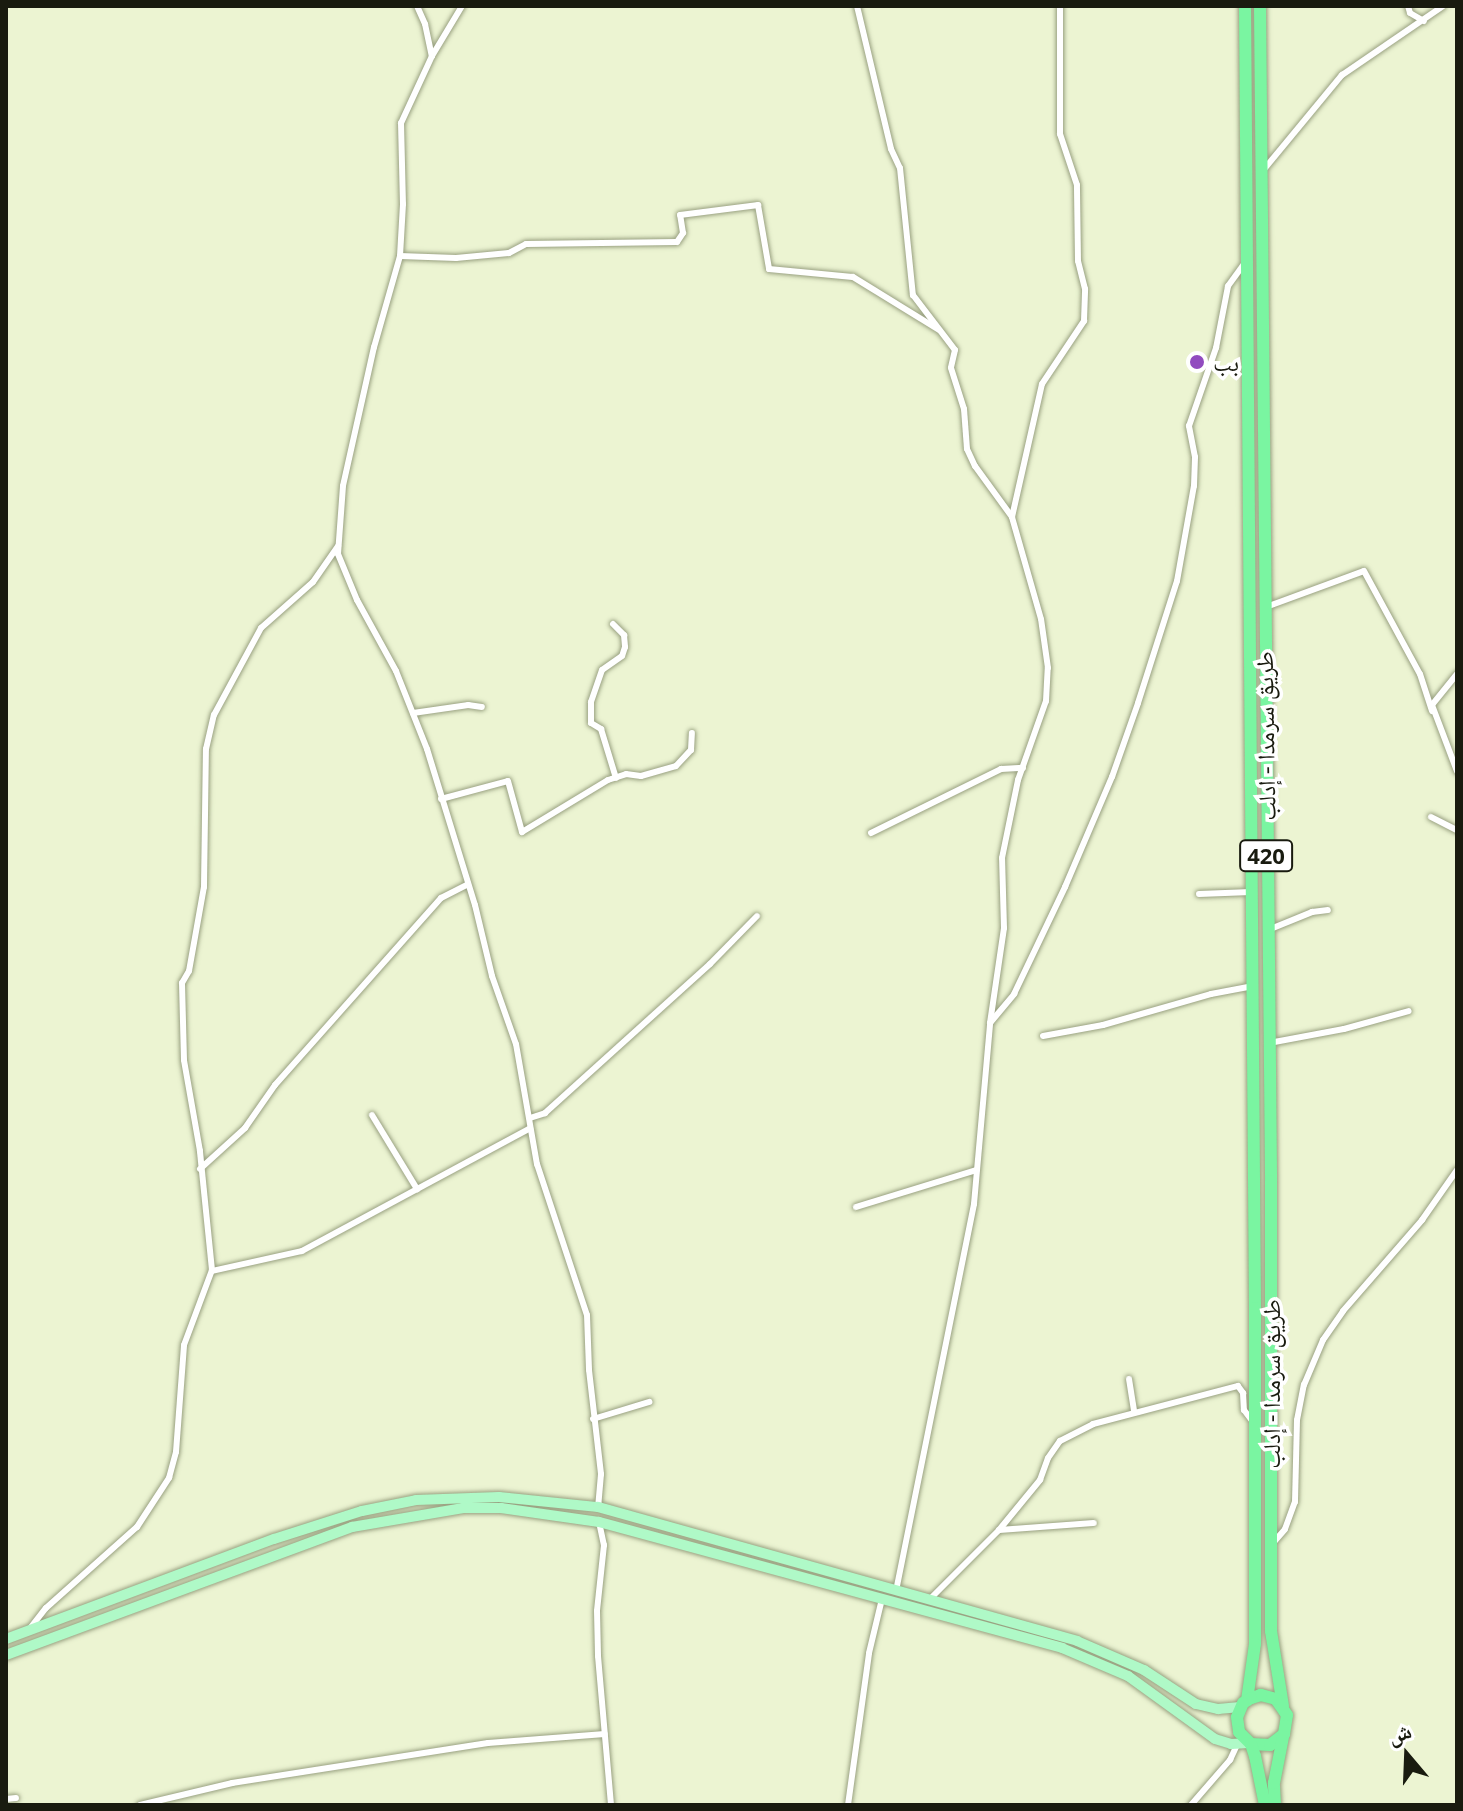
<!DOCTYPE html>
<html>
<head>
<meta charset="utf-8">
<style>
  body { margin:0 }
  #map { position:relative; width:1463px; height:1811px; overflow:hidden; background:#ecf4d2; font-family:"Open Sans","Noto Naskh Arabic",sans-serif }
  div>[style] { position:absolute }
  .roads { filter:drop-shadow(0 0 2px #99a181) drop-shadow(0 0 2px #99a181) }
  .street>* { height:6px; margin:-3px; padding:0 3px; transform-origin:3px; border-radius:3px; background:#fff }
  .primary>* { height:10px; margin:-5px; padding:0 5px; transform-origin:5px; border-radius:5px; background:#aff9c7 }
  .highway>* { height:12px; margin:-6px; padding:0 6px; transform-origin:6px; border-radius:6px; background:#7af5a1 }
  .dots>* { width:22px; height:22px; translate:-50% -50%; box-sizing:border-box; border:4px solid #fff; border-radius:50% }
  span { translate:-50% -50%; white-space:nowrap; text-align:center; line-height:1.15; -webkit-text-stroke:7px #fff; paint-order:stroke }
  .shield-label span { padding:2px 6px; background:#fff; border:2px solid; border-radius:6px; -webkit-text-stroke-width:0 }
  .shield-label { font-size:22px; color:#191b0f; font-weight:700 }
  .poi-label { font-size:24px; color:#191b0f }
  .left { translate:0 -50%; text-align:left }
  .street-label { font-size:24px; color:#191b0f }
  .frame { position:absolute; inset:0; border:8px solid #191b0f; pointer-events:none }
  .north { position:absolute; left:1367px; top:1715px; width:80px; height:80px; -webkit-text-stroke:6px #fff; paint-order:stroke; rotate:341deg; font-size:22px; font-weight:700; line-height:32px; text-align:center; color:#191b0f }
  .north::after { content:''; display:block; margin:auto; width:28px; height:36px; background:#191b0f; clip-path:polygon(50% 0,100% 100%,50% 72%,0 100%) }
</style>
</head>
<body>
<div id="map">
  <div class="roads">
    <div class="street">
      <div style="left:417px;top:6px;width:20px;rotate:66deg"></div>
      <div style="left:425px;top:24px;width:33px;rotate:78deg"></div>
      <div style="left:462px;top:6px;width:58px;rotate:121deg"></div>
      <div style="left:432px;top:56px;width:74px;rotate:114.8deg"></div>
      <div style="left:401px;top:123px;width:81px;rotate:88.6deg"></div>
      <div style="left:403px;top:204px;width:52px;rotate:93.3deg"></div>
      <div style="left:400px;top:256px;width:95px;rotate:105.9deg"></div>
      <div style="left:374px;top:347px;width:142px;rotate:102.6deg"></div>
      <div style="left:343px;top:486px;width:68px;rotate:94.2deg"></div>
      <div style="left:338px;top:554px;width:50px;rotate:67.6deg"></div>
      <div style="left:357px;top:600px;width:81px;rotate:61.2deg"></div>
      <div style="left:396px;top:671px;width:84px;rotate:68.3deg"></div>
      <div style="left:427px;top:749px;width:163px;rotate:72.9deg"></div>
      <div style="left:475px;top:905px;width:73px;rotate:76.5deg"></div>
      <div style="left:492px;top:976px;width:72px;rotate:70.6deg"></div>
      <div style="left:516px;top:1044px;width:122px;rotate:80.1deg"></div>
      <div style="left:537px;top:1164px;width:159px;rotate:71.7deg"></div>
      <div style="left:587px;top:1315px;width:55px;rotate:87.9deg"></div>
      <div style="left:589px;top:1370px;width:105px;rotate:83.4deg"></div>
      <div style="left:601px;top:1474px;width:33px;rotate:95deg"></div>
      <div style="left:857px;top:6px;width:147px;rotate:76.6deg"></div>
      <div style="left:891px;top:149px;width:21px;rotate:65deg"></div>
      <div style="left:900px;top:168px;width:128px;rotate:84.2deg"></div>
      <div style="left:913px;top:295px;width:69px;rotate:52.6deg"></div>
      <div style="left:955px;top:350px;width:18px;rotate:103deg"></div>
      <div style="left:951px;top:368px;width:43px;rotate:72.4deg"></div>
      <div style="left:964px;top:409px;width:40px;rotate:85.7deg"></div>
      <div style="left:967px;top:449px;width:19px;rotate:65deg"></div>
      <div style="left:975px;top:466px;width:63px;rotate:54deg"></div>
      <div style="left:1408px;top:6px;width:7px;rotate:74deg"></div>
      <div style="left:1410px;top:13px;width:16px;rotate:30deg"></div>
      <div style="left:1265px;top:168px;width:121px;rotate:-50.4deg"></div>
      <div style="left:1342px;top:75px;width:122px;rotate:-34.3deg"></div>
      <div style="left:400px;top:256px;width:56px;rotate:2deg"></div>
      <div style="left:456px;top:258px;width:53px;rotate:-5.4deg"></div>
      <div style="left:509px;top:253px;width:19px;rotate:-28deg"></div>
      <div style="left:526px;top:244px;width:151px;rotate:-0.8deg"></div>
      <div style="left:677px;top:242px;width:11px;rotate:-56deg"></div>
      <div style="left:683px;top:233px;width:18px;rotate:-99deg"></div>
      <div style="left:680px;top:215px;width:79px;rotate:-7.3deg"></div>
      <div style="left:758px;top:205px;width:65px;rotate:80.2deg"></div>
      <div style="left:769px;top:269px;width:84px;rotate:5.4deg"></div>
      <div style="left:853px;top:277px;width:101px;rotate:31.6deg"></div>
      <div style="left:1266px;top:607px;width:104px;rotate:-20.2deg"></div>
      <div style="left:1364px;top:571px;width:117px;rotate:61.5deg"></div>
      <div style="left:1420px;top:674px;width:39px;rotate:72deg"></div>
      <div style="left:613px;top:624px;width:16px;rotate:45deg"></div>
      <div style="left:624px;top:635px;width:12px;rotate:85deg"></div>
      <div style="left:625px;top:647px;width:9px;rotate:108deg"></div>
      <div style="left:622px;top:656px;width:24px;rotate:145deg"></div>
      <div style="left:602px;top:670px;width:34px;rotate:109deg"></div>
      <div style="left:591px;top:702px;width:21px;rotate:90deg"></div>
      <div style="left:591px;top:723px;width:12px;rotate:31deg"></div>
      <div style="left:601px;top:729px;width:51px;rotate:73deg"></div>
      <div style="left:1457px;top:674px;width:40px;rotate:129deg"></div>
      <div style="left:1432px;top:705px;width:71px;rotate:69.3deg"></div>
      <div style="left:413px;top:713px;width:56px;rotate:-8.3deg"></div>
      <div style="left:468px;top:705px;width:14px;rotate:8deg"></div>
      <div style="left:441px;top:799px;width:69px;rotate:-15deg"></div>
      <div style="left:508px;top:781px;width:53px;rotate:74.6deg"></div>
      <div style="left:522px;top:832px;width:100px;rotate:-31.2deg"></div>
      <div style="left:608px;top:780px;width:19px;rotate:-18deg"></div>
      <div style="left:626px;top:774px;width:15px;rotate:8deg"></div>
      <div style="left:641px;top:776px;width:36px;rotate:-16deg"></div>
      <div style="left:676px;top:766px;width:22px;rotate:-47deg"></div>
      <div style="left:691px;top:750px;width:17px;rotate:-87deg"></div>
      <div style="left:1431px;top:817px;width:29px;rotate:27deg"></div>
      <div style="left:871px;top:833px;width:145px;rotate:-26.2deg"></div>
      <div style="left:1001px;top:769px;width:22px;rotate:-3deg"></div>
      <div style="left:1199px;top:894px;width:52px;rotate:-2.2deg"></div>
      <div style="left:1268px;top:930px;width:48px;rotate:-22.2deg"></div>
      <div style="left:1312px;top:912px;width:16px;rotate:-7deg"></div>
      <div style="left:990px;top:1023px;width:38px;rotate:-50deg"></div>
      <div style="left:1014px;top:994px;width:119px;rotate:-64.5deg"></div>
      <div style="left:1065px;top:887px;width:120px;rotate:-66.9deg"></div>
      <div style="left:1112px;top:777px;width:78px;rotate:-70.6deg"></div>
      <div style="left:1138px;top:703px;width:128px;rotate:-72.3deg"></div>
      <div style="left:1177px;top:581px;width:97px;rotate:-79.9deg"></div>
      <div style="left:1194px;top:486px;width:29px;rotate:-88deg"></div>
      <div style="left:1195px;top:457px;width:32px;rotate:-101deg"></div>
      <div style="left:1189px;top:426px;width:83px;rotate:-70.9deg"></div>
      <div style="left:1216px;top:348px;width:63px;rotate:-79deg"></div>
      <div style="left:1228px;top:286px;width:31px;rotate:-54deg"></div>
      <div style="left:1043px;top:1036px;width:61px;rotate:-10.4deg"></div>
      <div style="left:1103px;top:1025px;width:112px;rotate:-16deg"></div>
      <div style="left:1211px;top:994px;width:43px;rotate:-10.8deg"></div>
      <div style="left:1269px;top:1043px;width:76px;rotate:-10.6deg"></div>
      <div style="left:1344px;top:1029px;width:67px;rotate:-15.5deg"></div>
      <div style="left:372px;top:1115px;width:87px;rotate:58.7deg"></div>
      <div style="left:530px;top:1118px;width:16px;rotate:-18deg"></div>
      <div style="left:545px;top:1113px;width:222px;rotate:-42.1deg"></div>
      <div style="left:710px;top:964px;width:67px;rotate:-45.6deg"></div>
      <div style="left:200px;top:1169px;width:61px;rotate:-42.3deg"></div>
      <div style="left:245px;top:1128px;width:52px;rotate:-55.1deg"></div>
      <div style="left:275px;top:1085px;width:250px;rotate:-48.4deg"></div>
      <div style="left:441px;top:898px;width:30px;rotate:-27deg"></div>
      <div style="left:856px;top:1207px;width:126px;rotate:-17.1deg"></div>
      <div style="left:212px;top:1271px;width:92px;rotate:-12.5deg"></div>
      <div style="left:302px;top:1251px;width:259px;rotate:-28.3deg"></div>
      <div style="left:1129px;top:1379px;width:32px;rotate:81deg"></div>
      <div style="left:593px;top:1419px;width:59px;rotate:-16.9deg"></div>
      <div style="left:599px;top:1522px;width:24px;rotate:78deg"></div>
      <div style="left:604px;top:1545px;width:66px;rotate:96.1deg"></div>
      <div style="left:597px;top:1611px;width:45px;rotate:88.7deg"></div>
      <div style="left:598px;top:1656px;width:150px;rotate:85deg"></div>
      <div style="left:999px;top:1530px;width:65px;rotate:-50.6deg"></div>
      <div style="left:1040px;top:1480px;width:23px;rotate:-70deg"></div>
      <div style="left:1048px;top:1458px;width:21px;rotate:-55deg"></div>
      <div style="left:1060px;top:1441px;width:37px;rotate:-27deg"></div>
      <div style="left:1093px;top:1424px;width:150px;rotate:-14.7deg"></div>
      <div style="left:1238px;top:1386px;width:9px;rotate:54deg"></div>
      <div style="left:1243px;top:1393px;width:17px;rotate:87deg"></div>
      <div style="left:1244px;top:1410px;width:15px;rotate:53deg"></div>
      <div style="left:1273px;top:1543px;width:18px;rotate:-49deg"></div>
      <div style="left:1285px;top:1529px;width:29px;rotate:-70deg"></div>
      <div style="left:1295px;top:1502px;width:82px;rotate:-88.6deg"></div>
      <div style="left:1297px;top:1420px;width:36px;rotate:-79deg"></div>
      <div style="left:1304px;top:1385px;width:49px;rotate:-67.1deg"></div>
      <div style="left:1323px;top:1340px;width:35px;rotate:-55deg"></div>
      <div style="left:1343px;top:1311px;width:121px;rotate:-49deg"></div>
      <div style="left:1422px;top:1220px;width:61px;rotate:-55deg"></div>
      <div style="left:896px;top:1591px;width:395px;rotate:-78.6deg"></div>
      <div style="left:974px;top:1204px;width:182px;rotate:-84.9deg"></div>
      <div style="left:990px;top:1023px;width:96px;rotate:-81.6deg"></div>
      <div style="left:1004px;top:928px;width:70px;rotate:-91.6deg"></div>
      <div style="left:1002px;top:858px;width:80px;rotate:-78.4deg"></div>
      <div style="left:1018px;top:780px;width:84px;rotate:-70.5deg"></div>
      <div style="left:1046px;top:701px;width:33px;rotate:-87deg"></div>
      <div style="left:1048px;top:668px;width:49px;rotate:-98.1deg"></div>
      <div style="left:1041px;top:619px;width:106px;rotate:-105.9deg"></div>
      <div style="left:1012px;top:517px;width:136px;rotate:-77.3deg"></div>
      <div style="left:1042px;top:384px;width:76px;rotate:-56.3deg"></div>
      <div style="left:1084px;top:321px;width:32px;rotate:-88deg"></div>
      <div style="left:1085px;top:289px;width:29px;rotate:-104deg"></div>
      <div style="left:1078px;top:261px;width:76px;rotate:-90.8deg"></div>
      <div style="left:1077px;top:185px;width:54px;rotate:-108.4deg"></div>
      <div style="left:1060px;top:134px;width:128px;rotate:-90deg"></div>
      <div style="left:929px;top:1600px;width:99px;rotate:-45deg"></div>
      <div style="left:999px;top:1530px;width:95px;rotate:-4.2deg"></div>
      <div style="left:31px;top:1627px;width:24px;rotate:-52deg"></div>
      <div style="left:46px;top:1608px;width:122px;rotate:-41.7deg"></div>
      <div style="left:137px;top:1527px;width:59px;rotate:-56.9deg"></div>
      <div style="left:169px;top:1478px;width:27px;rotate:-75deg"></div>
      <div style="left:176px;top:1452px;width:107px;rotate:-85.7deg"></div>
      <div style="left:184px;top:1345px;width:80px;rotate:-69.5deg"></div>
      <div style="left:212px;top:1270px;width:120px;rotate:-95.8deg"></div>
      <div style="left:200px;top:1151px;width:92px;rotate:-100deg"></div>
      <div style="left:184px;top:1060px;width:77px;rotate:-91.5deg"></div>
      <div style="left:182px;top:983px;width:14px;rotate:-60deg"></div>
      <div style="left:189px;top:971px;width:85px;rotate:-79.9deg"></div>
      <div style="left:204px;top:887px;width:138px;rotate:-89.2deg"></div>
      <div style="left:206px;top:749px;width:35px;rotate:-77deg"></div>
      <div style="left:214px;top:715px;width:99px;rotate:-61.6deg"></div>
      <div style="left:261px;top:628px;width:69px;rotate:-41.5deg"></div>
      <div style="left:313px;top:582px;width:44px;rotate:-55.2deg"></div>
      <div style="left:6px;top:1799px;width:10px;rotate:-6deg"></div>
      <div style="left:140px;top:1805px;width:95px;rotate:-13.4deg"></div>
      <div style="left:232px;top:1783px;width:259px;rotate:-8.9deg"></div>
      <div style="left:488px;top:1743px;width:117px;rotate:-4.4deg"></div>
      <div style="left:848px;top:1805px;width:153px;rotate:-82.1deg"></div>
      <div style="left:869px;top:1653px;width:56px;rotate:-76.5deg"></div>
      <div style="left:1191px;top:1805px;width:60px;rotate:-49.1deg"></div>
      <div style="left:1230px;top:1760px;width:17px;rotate:-65deg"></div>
    </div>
    <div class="primary">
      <div style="left:6px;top:1639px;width:286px;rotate:-20.5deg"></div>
      <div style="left:274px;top:1539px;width:92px;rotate:-17.7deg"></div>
      <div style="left:362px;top:1511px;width:55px;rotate:-11.5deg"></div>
      <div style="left:416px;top:1500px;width:83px;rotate:-2.1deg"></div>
      <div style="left:499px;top:1497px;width:100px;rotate:5.8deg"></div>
      <div style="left:598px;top:1507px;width:497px;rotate:15.6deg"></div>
      <div style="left:1077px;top:1641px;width:73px;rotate:23.4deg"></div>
      <div style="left:1144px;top:1670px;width:62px;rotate:33.2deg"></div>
      <div style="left:1196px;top:1704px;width:23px;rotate:13deg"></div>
      <div style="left:1218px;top:1709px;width:22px;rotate:-5deg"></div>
      <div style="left:6px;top:1655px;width:369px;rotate:-20.3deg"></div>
      <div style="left:352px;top:1527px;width:113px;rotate:-9.7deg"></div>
      <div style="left:463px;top:1508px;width:38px"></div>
      <div style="left:501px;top:1508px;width:99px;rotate:8.1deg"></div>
      <div style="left:599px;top:1522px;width:480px;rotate:15.2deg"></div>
      <div style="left:1062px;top:1648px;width:72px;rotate:23deg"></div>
      <div style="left:1128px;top:1676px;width:107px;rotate:35.9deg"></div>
      <div style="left:1215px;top:1739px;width:17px;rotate:17deg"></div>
      <div style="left:1231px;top:1744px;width:18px;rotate:-3deg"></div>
    </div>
    <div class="highway">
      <div style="left:1245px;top:6px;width:1302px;rotate:89.56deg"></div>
      <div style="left:1255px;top:1308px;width:336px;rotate:90deg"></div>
      <div style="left:1255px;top:1644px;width:57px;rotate:98.1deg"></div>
      <div style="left:1260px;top:6px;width:1175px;rotate:89.46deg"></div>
      <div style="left:1271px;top:1181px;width:450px;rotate:90deg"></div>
      <div style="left:1271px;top:1631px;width:76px;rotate:80.9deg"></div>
      <div style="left:1251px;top:1744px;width:19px;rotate:3deg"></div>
      <div style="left:1270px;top:1745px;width:18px;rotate:-38deg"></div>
      <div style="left:1284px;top:1734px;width:19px;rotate:-81deg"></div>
      <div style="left:1287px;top:1715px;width:19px;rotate:-125deg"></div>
      <div style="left:1276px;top:1699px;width:16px;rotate:-165deg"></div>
      <div style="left:1261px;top:1695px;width:10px;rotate:163deg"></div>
      <div style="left:1251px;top:1698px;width:9px;rotate:148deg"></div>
      <div style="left:1243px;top:1703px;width:15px;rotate:113deg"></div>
      <div style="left:1237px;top:1717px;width:15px;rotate:82deg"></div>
      <div style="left:1239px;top:1732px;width:17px;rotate:45deg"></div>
      <div style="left:1251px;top:1744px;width:13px;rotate:72deg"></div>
      <div style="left:1255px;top:1756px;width:50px;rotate:78.5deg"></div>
      <div style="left:1275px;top:1805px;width:22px;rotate:-93deg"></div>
      <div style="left:1274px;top:1783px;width:47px;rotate:-78.9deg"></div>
    </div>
  </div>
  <div class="dots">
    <div style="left:1197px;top:362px;background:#914bbf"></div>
  </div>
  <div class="shield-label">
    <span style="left:1266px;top:856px">420</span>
  </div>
  <div class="poi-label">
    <span class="left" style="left:1213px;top:362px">بب</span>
  </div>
  <div class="street-label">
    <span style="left:1265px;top:736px;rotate:-91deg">طريق سرمدا - إدلب</span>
    <span style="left:1271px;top:1384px;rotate:-90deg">طريق سرمدا - إدلب</span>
  </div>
  <div class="frame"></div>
  <div class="north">ش</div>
</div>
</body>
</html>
